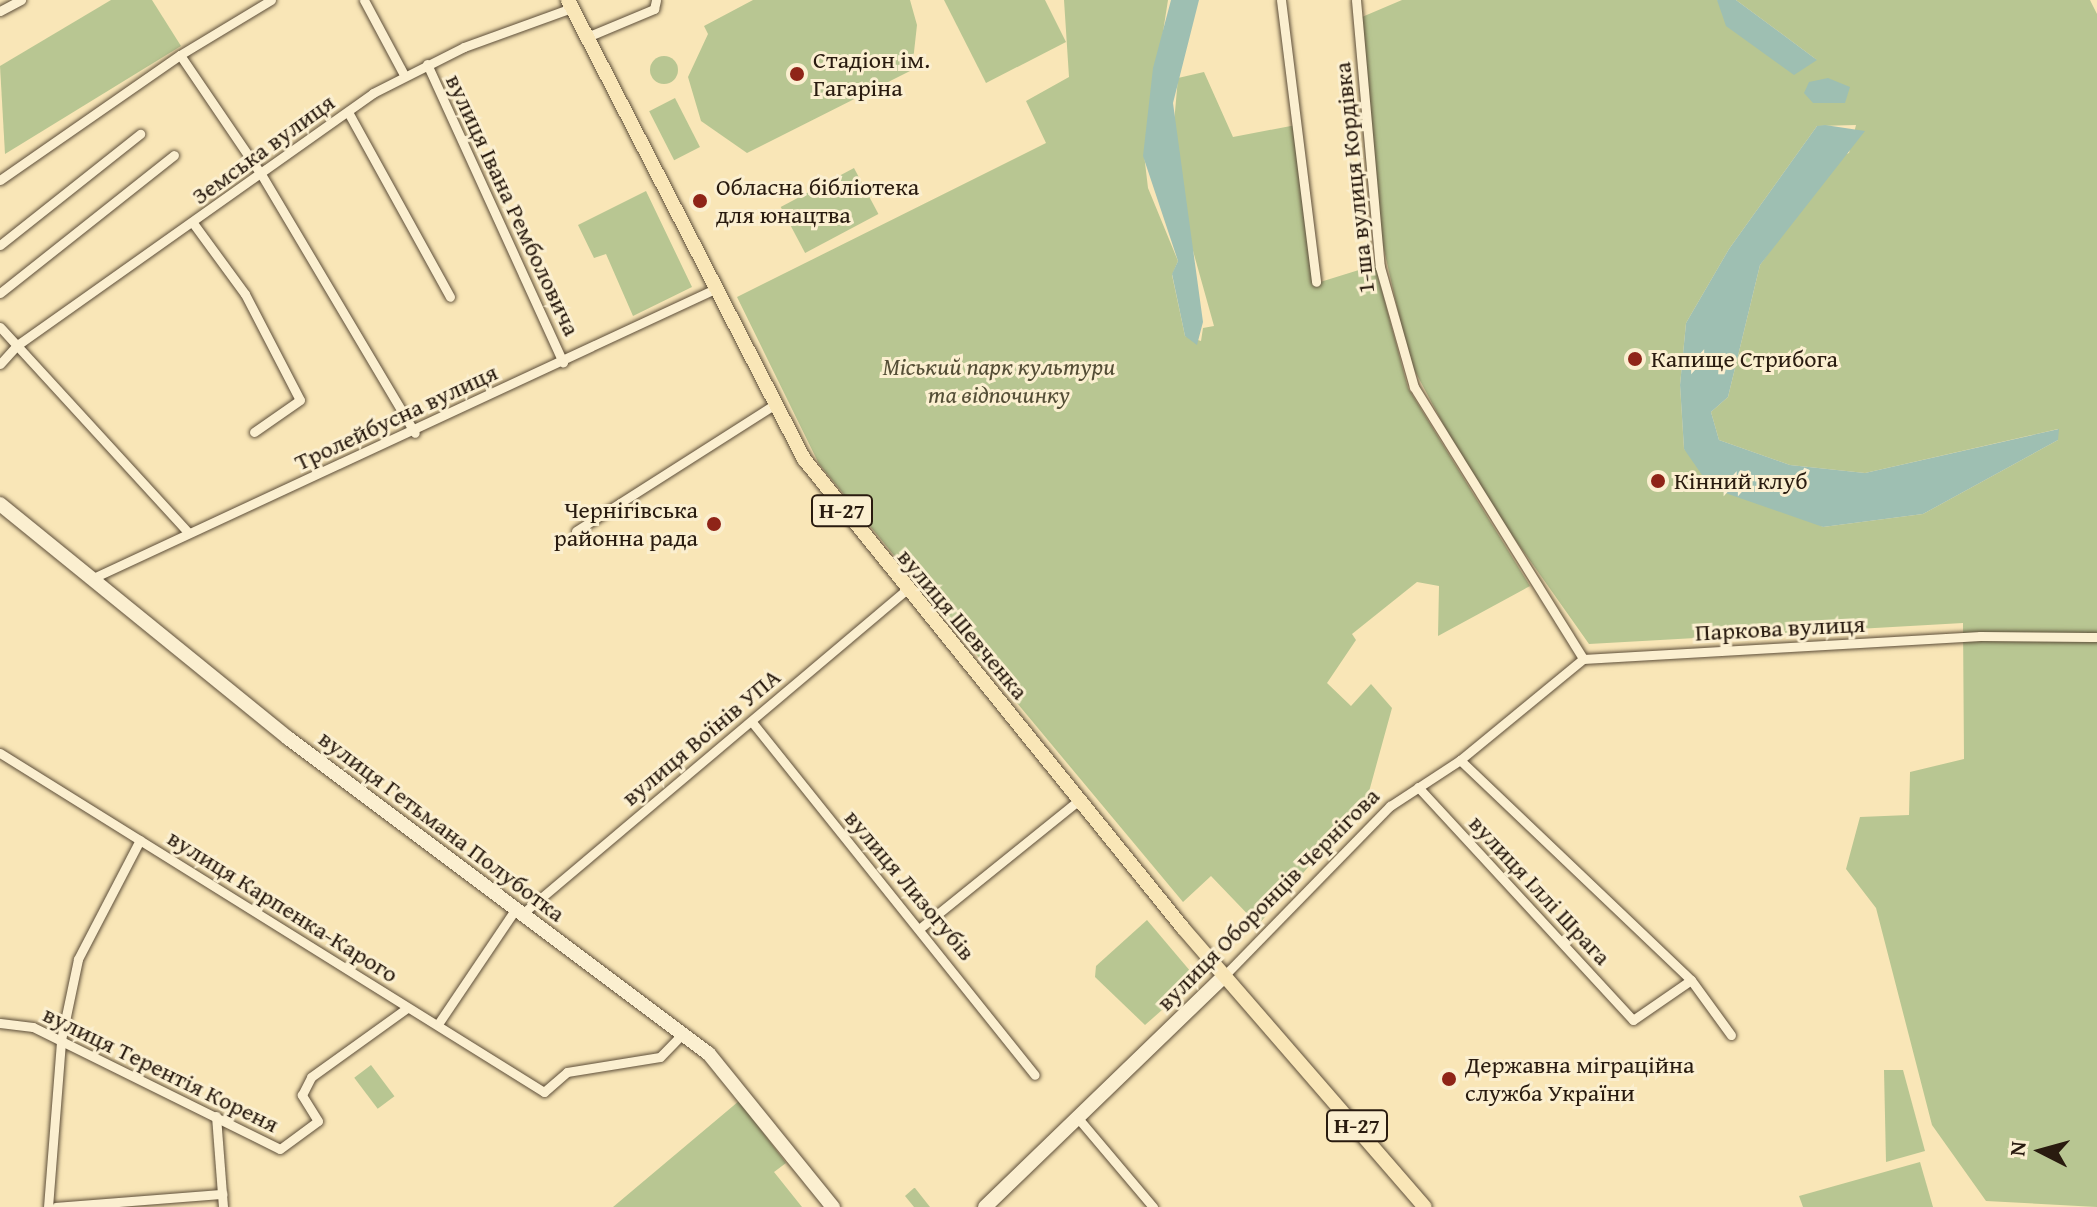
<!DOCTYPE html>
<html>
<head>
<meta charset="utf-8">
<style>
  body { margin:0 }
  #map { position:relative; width:2097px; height:1207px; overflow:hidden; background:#f9e6b7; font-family:"Gentium Book Plus",serif }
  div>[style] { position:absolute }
  .green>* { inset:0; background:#b8c692; transform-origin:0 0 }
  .round { border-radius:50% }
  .water>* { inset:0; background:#9ebfb2 }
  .roads { filter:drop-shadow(0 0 2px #5d4e39) drop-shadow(0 0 2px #5d4e39) }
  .street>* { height:9px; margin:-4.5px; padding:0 4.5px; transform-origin:4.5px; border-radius:4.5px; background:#fbefd0 }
  .secondary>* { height:14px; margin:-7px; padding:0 7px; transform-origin:7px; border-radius:7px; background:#fbefd0 }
  .primary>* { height:14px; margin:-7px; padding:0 7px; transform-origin:7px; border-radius:7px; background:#f9e6b7 }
  .dots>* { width:22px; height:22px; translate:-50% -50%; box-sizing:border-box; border:4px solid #fbefd0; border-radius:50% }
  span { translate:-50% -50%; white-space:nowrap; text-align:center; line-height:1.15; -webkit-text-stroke:6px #fbefd0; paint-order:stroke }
  .shield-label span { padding:2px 6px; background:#fbefd0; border:2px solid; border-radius:6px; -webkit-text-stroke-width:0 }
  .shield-label { font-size:22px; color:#291b0f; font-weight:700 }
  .poi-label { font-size:24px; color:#291b0f }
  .left { translate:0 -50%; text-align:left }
  .right { translate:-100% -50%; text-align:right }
  .street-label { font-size:24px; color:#291b0f }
  .park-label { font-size:24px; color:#544e36; font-style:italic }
  .north { position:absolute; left:2001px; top:1111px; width:80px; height:80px; -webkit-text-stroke:6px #fbefd0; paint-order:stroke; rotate:276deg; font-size:22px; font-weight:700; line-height:32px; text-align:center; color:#291b0f }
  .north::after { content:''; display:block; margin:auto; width:28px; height:36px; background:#291b0f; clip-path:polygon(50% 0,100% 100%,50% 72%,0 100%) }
</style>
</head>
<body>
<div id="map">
  <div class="green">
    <div style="clip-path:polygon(111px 0,152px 0,181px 46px,5px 154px,0 66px)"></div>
    <div style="clip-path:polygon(753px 0,910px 0,917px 25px,912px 70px,747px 153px,701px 121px,688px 77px,708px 34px,704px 26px)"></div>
    <div style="clip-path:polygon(944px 0,1045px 0,1066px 42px,986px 83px)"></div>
    <div style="clip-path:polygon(1064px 0,1168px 0,1144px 154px,1148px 188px,1178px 261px,1172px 275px,1185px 336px,1201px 341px,1203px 328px,1214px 326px,1183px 215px,1173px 134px,1178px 78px,1204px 72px,1233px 137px,1296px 125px,1317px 283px,1375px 265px,1408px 388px,1530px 586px,1438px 636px,1439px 586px,1417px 582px,1352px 634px,1356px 640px,1327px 683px,1351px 706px,1371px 684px,1392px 708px,1367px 799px,1258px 925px,1211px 876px,1183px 902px,911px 576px,819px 464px,737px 297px,1046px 143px,1026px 101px,1069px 77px)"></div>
    <div style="clip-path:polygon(evenodd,1402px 0,1717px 0,1817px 60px,1736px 0,2090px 0,2097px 14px,2097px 1207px,1986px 1201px,1932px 1125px,1876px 908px,1846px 869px,1860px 817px,1909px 815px,1910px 772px,1964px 759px,1963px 623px,1589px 644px,1473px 480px,1409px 360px,1380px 232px,1362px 17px,1402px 0,1856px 125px,1849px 153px,1838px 157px,1760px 265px,1728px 397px,1711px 412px,1719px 440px,1790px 465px,1865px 473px,2058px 429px,2058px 440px,1923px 514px,1823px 527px,1684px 449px,1680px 385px,1686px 323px,1729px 249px,1817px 126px,1856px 125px)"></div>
    <div class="round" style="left:650px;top:56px;width:28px;height:28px"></div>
    <div style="left:675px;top:98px;width:55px;height:29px;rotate:63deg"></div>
    <div style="left:854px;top:168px;width:52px;height:83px;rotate:62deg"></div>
    <div style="clip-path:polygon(646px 191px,692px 287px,633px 316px,606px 254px,594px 258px,578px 225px)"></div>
    <div style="clip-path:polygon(1147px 920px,1191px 972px,1188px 987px,1145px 1025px,1095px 977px,1096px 966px)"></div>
    <div style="left:371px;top:1065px;width:39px;height:21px;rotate:53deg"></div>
    <div style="clip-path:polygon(1884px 1070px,1903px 1070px,1925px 1151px,1886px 1162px)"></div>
    <div style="clip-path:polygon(739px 1101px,786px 1163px,774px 1172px,802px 1207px,613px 1207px)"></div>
    <div style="clip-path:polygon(1920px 1162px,1933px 1207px,1803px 1207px,1799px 1196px)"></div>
    <div style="clip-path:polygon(914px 1188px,915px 1188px,930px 1207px,914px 1207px,905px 1196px)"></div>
  </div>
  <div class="water">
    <div style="clip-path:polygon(1171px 0,1199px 0,1173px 103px,1203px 322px,1197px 345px,1185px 336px,1172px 274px,1178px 261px,1143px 156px,1153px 68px)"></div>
    <div style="clip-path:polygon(1717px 0,1736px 0,1817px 60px,1794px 75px,1726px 26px)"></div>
    <div style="clip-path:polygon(1828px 78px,1850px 87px,1845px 103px,1813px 103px,1804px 93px,1809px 82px)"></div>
    <div style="clip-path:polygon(1825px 125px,1865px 131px,1760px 265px,1728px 397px,1711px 412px,1719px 440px,1790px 465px,1865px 473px,2059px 429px,2058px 440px,1923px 514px,1823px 527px,1711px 488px,1684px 449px,1680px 385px,1686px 323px,1729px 249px,1817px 126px)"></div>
  </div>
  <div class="roads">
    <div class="street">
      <div style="left:271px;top:0;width:106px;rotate:148.9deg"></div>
      <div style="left:180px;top:55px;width:144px;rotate:55.8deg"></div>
      <div style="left:261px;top:174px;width:301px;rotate:59.3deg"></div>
      <div style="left:364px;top:0;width:85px;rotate:61.9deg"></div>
      <div style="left:1281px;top:0;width:284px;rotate:82.9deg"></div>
      <div style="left:1356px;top:0;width:268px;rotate:84.9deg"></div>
      <div style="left:1380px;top:267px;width:125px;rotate:74.2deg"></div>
      <div style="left:1414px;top:387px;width:320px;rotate:58.1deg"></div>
      <div style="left:0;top:11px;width:24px;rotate:-28deg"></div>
      <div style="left:587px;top:37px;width:73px;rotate:-22.7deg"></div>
      <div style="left:654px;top:9px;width:9px;rotate:-77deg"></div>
      <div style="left:427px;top:64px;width:328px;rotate:65.5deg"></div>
      <div style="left:348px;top:112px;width:211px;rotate:61.1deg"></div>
      <div style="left:0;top:180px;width:219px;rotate:-34.8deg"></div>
      <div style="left:193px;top:223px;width:88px;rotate:53.8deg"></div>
      <div style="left:245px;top:294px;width:119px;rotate:62.6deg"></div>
      <div style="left:300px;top:400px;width:56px;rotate:145.2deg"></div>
      <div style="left:0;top:245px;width:179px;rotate:-38.4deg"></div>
      <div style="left:0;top:293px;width:222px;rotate:-38.4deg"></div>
      <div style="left:0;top:327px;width:278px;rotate:47.5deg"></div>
      <div style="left:0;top:364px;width:24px;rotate:-48deg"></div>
      <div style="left:16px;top:346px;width:438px;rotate:-35.3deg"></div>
      <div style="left:373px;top:93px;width:102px;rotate:-26.8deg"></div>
      <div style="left:464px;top:47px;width:115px;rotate:-19.9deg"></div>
      <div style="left:576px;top:531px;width:235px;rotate:-32.5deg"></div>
      <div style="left:91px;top:579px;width:688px;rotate:-24.93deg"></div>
      <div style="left:752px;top:722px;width:452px;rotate:51.3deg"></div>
      <div style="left:0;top:753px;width:641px;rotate:31.93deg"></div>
      <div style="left:544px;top:1092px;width:30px;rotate:-41deg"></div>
      <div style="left:567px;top:1072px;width:94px;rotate:-9.2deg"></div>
      <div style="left:660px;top:1057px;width:33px;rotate:-46deg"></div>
      <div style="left:1460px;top:760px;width:319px;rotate:43.6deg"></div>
      <div style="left:1691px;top:980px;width:68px;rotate:54deg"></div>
      <div style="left:1418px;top:787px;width:317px;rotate:47.3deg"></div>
      <div style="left:1633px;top:1020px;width:70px;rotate:-34.6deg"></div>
      <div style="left:522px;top:914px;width:502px;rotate:-40.16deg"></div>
      <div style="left:919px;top:929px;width:206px;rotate:-38.9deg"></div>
      <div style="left:1224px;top:976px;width:238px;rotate:-45.7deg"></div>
      <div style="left:1390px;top:806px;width:84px;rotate:-33.3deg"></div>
      <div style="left:1460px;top:760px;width:159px;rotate:-39.4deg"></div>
      <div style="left:1583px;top:659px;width:398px;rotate:-3.3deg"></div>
      <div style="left:1980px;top:636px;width:117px;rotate:0.5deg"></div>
      <div style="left:0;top:1023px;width:33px;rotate:7deg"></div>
      <div style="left:33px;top:1027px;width:275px;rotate:26.3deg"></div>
      <div style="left:280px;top:1149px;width:47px;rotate:-36.4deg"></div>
      <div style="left:318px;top:1121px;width:31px;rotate:-122deg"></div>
      <div style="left:302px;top:1095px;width:20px;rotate:-63deg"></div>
      <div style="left:311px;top:1077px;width:118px;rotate:-35.7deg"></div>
      <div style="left:438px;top:1024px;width:138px;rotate:-56deg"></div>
      <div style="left:216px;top:1116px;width:91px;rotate:85.6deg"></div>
      <div style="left:1077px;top:1117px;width:118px;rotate:49.8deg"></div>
      <div style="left:48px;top:1207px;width:168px;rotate:-85.5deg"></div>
      <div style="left:61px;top:1040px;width:83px;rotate:-78.1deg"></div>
      <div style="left:78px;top:959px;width:134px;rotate:-62.5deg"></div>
      <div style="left:56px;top:1207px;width:167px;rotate:-4.5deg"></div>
    </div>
    <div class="secondary">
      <div style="left:0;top:504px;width:371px;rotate:39.1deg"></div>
      <div style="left:288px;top:738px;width:526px;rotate:36.89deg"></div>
      <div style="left:709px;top:1054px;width:197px;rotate:51deg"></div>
      <div style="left:985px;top:1207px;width:332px;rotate:-44deg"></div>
    </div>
    <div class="primary">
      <div style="left:568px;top:0;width:516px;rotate:62.79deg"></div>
      <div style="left:804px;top:459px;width:603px;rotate:51.06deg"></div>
      <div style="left:1183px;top:928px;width:369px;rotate:49.1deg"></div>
    </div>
  </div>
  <div class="dots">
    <div style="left:797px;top:74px;background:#8f2418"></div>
    <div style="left:700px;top:201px;background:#8f2418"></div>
    <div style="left:1635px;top:359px;background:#8f2418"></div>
    <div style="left:1658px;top:481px;background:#8f2418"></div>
    <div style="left:714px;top:524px;background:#8f2418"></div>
    <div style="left:1449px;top:1079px;background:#8f2418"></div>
  </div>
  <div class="shield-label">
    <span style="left:842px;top:511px">Н-27</span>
    <span style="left:1357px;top:1126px">Н-27</span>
  </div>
  <div class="poi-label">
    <span class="left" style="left:813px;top:74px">Стадіон ім.<br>Гагаріна</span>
    <span class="left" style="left:716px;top:201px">Обласна бібліотека<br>для юнацтва</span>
    <span class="left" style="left:1651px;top:359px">Капище Стрибога</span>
    <span class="left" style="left:1674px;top:481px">Кінний клуб</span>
    <span class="right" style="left:698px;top:524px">Чернігівська<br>районна рада</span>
    <span class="left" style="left:1465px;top:1079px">Державна міграційна<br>служба України</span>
  </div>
  <div class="street-label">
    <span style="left:263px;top:149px;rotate:-36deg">Земська вулиця</span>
    <span style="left:1354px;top:178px;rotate:-96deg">1-ша вулиця Кордівка</span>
    <span style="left:513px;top:205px;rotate:65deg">вулиця Івана Ремболовича</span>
    <span style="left:396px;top:417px;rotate:-25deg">Тролейбусна вулиця</span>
    <span style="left:963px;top:624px;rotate:50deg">вулиця Шевченка</span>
    <span style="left:1780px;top:628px;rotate:-3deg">Паркова вулиця</span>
    <span style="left:701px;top:737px;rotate:-40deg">вулиця Воїнів УПА</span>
    <span style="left:442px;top:826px;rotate:37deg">вулиця Гетьмана Полуботка</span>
    <span style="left:910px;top:885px;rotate:50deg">вулиця Лизогубів</span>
    <span style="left:1540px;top:890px;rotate:47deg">вулиця Іллі Шрага</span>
    <span style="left:1268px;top:899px;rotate:-45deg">вулиця Оборонців Чернігова</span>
    <span style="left:283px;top:906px;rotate:32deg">вулиця Карпенка-Карого</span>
    <span style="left:161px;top:1069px;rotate:26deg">вулиця Терентія Кореня</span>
  </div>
  <div class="park-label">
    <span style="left:999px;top:381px">Міський парк культури<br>та відпочинку</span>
  </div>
  <div class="north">N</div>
</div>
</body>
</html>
